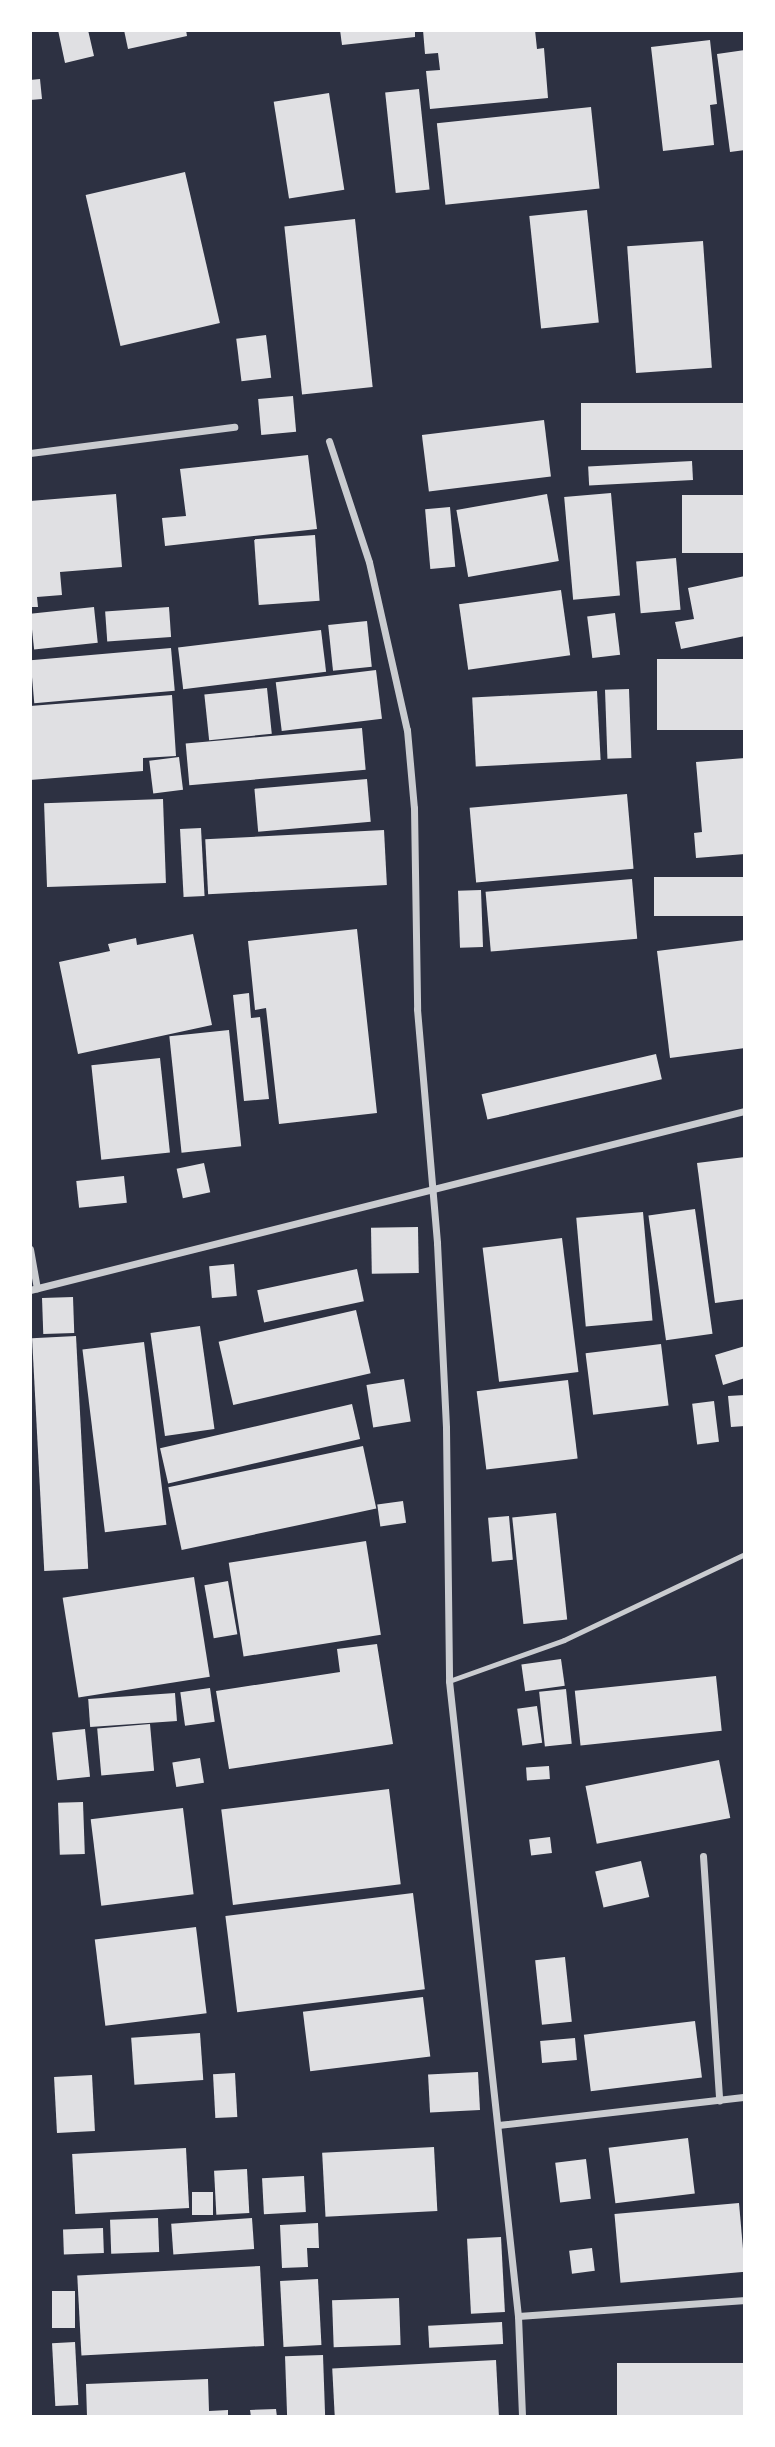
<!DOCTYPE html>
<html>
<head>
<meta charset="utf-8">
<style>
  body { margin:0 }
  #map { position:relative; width:775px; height:2447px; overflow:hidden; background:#2d3142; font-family:"Source Serif 4",serif }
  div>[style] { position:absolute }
  .building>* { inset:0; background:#e0e0e3; transform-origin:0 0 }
  .service>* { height:5px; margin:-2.5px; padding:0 2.5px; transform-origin:2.5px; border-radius:2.5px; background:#caccd0 }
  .minor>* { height:7px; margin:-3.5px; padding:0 3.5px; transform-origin:3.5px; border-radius:3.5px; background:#caccd0 }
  span { translate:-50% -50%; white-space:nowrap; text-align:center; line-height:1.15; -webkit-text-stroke:5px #fff; paint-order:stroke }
  .frame { position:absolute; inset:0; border:32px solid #fff; pointer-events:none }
</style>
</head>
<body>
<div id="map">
  <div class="building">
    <div style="clip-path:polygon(58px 30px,88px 30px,94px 56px,65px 63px)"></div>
    <div style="clip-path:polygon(124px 30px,186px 30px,187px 36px,128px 49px)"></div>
    <div style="clip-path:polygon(340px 30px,415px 30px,415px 37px,342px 45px)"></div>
    <div style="clip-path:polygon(423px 30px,535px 30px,537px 49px,544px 48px,548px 98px,430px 109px,426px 71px,440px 70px,438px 53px,425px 54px)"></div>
    <div style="clip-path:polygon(710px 40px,717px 104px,710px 105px,714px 145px,663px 151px,651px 47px)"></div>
    <div style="clip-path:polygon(745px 50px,745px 150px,730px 152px,717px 54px)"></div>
    <div style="clip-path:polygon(40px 79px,42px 99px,30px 100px,30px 80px)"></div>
    <div style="left:419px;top:89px;width:101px;height:34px;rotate:84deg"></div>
    <div style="left:329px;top:93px;width:98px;height:56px;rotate:81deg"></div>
    <div style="left:591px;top:107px;width:82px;height:155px;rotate:84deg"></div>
    <div style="left:185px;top:172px;width:155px;height:102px;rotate:77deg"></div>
    <div style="left:587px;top:210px;width:113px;height:58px;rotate:84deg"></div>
    <div style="left:355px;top:219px;width:169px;height:71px;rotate:84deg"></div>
    <div style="left:703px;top:241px;width:127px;height:76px;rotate:86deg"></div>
    <div style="left:266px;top:335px;width:43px;height:30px;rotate:83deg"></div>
    <div style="left:293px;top:396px;width:36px;height:35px;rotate:85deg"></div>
    <div style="left:745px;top:403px;width:47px;height:164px;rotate:90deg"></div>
    <div style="left:544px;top:420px;width:57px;height:123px;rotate:83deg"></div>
    <div style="clip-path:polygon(308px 455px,317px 529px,165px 546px,162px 518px,186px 516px,180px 469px)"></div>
    <div style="left:692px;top:461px;width:19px;height:104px;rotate:87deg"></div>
    <div style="left:611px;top:493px;width:103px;height:47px;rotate:85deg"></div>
    <div style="clip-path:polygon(116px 494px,122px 567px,60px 572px,62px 595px,37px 597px,38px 607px,30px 607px,30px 501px)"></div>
    <div style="left:547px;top:494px;width:68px;height:92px;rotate:80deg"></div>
    <div style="left:745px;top:495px;width:58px;height:63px;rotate:90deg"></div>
    <div style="left:450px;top:507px;width:60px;height:25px;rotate:85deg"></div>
    <div style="left:315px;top:535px;width:66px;height:61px;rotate:86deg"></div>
    <div style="left:676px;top:558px;width:52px;height:40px;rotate:85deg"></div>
    <div style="clip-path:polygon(745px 576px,745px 636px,681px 649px,675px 622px,694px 619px,688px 588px)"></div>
    <div style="left:561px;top:590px;width:66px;height:103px;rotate:82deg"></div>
    <div style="left:94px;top:607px;width:36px;height:64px;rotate:84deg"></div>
    <div style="left:169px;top:607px;width:30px;height:64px;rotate:86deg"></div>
    <div style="left:615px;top:613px;width:42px;height:28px;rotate:83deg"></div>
    <div style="left:367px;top:621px;width:46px;height:39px;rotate:84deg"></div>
    <div style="left:321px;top:630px;width:42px;height:144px;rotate:83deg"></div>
    <div style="left:171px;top:648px;width:43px;height:141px;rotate:85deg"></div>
    <div style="left:745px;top:659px;width:71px;height:88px;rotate:90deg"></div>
    <div style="left:376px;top:670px;width:49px;height:101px;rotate:83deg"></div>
    <div style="left:267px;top:688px;width:46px;height:63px;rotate:84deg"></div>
    <div style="left:629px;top:689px;width:69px;height:24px;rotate:88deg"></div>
    <div style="left:597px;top:691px;width:69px;height:125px;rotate:87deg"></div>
    <div style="clip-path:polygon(172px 695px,176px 756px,143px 758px,143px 771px,30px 780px,30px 706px)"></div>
    <div style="left:362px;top:728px;width:42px;height:177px;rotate:85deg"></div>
    <div style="left:179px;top:757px;width:33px;height:30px;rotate:83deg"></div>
    <div style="clip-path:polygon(745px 758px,745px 854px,696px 858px,694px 833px,702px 832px,696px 762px)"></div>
    <div style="left:367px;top:779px;width:43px;height:113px;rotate:85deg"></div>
    <div style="left:627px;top:794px;width:75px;height:158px;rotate:85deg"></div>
    <div style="left:163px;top:799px;width:84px;height:119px;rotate:88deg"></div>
    <div style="left:201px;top:828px;width:68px;height:21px;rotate:87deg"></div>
    <div style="left:384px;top:830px;width:55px;height:179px;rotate:87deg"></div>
    <div style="left:745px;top:877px;width:39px;height:91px;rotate:90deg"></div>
    <div style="left:632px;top:879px;width:60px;height:147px;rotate:85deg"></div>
    <div style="left:481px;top:890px;width:57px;height:23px;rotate:88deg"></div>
    <div style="clip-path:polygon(357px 929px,377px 1113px,279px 1124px,266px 1008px,255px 1010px,248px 941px)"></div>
    <div style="clip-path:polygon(193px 934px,212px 1025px,78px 1054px,59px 962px,110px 951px,108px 944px,136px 938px,137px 945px)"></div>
    <div style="clip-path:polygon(745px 940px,745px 1048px,670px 1058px,657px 951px)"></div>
    <div style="clip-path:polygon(249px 993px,251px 1018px,260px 1017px,269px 1099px,244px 1101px,233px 995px)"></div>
    <div style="left:229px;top:1030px;width:117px;height:60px;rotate:84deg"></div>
    <div style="left:656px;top:1054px;width:26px;height:179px;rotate:77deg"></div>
    <div style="left:160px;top:1058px;width:95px;height:69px;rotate:84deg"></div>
    <div style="clip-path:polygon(745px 1157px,745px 1299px,715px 1303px,697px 1163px)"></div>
    <div style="left:204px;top:1163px;width:30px;height:28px;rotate:78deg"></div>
    <div style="left:124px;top:1176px;width:27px;height:48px;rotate:84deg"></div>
    <div style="left:695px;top:1209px;width:126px;height:47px;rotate:82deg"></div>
    <div style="left:643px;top:1212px;width:109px;height:67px;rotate:85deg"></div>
    <div style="left:418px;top:1227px;width:46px;height:47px;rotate:89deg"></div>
    <div style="left:562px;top:1238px;width:135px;height:80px;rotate:83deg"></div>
    <div style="left:234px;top:1264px;width:32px;height:25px;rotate:85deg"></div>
    <div style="left:357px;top:1269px;width:33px;height:102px;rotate:78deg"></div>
    <div style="left:73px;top:1297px;width:36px;height:31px;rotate:88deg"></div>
    <div style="left:356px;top:1310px;width:65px;height:141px;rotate:77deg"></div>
    <div style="left:200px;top:1326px;width:104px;height:50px;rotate:82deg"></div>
    <div style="left:76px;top:1336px;width:233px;height:44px;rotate:87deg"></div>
    <div style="left:144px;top:1342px;width:184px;height:62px;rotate:83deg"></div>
    <div style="left:661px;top:1344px;width:62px;height:76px;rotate:83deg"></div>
    <div style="clip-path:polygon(745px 1346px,745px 1378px,723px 1385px,715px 1355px)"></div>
    <div style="left:404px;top:1379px;width:43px;height:38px;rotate:81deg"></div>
    <div style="left:568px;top:1380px;width:79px;height:92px;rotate:83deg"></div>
    <div style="clip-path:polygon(745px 1395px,745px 1426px,731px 1427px,728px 1396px)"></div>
    <div style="left:714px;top:1401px;width:41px;height:22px;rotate:83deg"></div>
    <div style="left:352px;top:1404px;width:36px;height:197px;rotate:77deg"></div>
    <div style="left:363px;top:1446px;width:64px;height:199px;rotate:78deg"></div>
    <div style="left:403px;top:1501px;width:22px;height:26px;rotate:82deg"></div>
    <div style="left:556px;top:1513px;width:107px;height:44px;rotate:84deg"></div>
    <div style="left:509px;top:1516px;width:44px;height:21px;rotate:85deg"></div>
    <div style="left:366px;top:1541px;width:95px;height:139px;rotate:81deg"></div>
    <div style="left:194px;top:1577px;width:101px;height:133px;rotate:81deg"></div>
    <div style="left:228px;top:1581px;width:54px;height:24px;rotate:80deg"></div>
    <div style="clip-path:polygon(377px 1644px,393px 1744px,229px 1769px,216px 1691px,340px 1672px,337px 1649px)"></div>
    <div style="left:561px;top:1659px;width:27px;height:40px;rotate:82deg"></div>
    <div style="left:716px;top:1676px;width:55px;height:142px;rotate:84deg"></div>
    <div style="left:210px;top:1688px;width:34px;height:30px;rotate:82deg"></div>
    <div style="left:566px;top:1689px;width:55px;height:27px;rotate:84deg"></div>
    <div style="left:175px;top:1693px;width:28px;height:87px;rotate:86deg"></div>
    <div style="left:537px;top:1706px;width:37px;height:20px;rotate:82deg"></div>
    <div style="left:150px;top:1724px;width:47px;height:53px;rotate:85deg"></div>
    <div style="left:85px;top:1729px;width:48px;height:33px;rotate:84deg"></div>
    <div style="left:200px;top:1758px;width:25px;height:28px;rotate:81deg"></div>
    <div style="left:719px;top:1760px;width:59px;height:136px;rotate:79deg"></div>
    <div style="left:549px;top:1766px;width:13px;height:23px;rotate:86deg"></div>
    <div style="left:389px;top:1789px;width:96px;height:169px;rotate:83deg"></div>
    <div style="left:83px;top:1802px;width:52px;height:25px;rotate:88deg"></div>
    <div style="left:183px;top:1808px;width:87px;height:93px;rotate:83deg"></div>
    <div style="left:550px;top:1837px;width:16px;height:21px;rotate:83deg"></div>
    <div style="left:641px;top:1861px;width:37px;height:47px;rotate:77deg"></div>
    <div style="left:413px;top:1893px;width:97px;height:189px;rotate:83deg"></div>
    <div style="left:196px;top:1927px;width:87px;height:102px;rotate:83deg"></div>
    <div style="left:565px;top:1957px;width:65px;height:30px;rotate:84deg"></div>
    <div style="left:423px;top:1997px;width:60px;height:121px;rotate:83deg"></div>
    <div style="left:695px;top:2021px;width:57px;height:112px;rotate:83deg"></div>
    <div style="left:200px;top:2033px;width:47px;height:69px;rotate:86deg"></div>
    <div style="left:575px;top:2038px;width:22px;height:35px;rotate:85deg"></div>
    <div style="left:478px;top:2072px;width:38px;height:50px;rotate:87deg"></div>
    <div style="left:235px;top:2073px;width:44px;height:22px;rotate:87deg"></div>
    <div style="left:92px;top:2075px;width:56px;height:38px;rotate:87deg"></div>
    <div style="left:688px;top:2138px;width:56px;height:80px;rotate:83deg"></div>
    <div style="left:434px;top:2147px;width:64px;height:112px;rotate:87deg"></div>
    <div style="left:186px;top:2148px;width:60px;height:114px;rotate:87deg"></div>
    <div style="left:586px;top:2159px;width:40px;height:31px;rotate:83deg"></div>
    <div style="left:247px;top:2169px;width:44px;height:33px;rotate:87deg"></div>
    <div style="left:304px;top:2176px;width:36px;height:42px;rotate:87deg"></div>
    <div style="left:213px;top:2192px;width:23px;height:21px;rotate:90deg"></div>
    <div style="left:739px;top:2203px;width:69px;height:125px;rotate:85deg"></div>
    <div style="left:158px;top:2218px;width:34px;height:48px;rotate:88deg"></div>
    <div style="left:252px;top:2218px;width:31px;height:81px;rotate:86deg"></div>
    <div style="clip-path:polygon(318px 2223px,319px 2248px,307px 2248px,308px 2267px,282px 2268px,280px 2225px)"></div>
    <div style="left:103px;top:2228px;width:25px;height:40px;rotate:88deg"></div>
    <div style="left:501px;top:2237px;width:75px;height:34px;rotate:87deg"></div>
    <div style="left:592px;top:2248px;width:23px;height:23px;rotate:83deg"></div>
    <div style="left:260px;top:2266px;width:80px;height:183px;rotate:87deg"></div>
    <div style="left:318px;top:2279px;width:66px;height:38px;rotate:87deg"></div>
    <div style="left:52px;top:2291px;width:23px;height:37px"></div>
    <div style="left:399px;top:2298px;width:47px;height:67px;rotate:88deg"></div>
    <div style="left:502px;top:2322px;width:22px;height:74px;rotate:87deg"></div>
    <div style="left:75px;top:2342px;width:63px;height:23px;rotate:87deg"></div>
    <div style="left:323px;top:2355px;width:62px;height:38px;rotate:88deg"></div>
    <div style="left:496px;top:2360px;width:57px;height:164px;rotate:87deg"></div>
    <div style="left:745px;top:2363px;width:54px;height:128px;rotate:90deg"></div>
    <div style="clip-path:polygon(208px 2379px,209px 2411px,228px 2410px,228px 2417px,87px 2417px,86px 2384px)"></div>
    <div style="clip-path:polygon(276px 2409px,277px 2417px,251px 2417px,250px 2410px)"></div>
  </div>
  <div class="service">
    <div style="left:449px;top:1681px;width:122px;rotate:-19.6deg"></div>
    <div style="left:564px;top:1640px;width:198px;rotate:-25.4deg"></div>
  </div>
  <div class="minor">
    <div style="left:329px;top:441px;width:127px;rotate:71.7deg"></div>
    <div style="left:369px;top:562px;width:172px;rotate:77.3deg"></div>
    <div style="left:407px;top:730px;width:78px;rotate:84.9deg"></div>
    <div style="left:414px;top:808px;width:201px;rotate:89.1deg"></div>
    <div style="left:417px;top:1009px;width:235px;rotate:85.1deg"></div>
    <div style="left:437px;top:1243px;width:185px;rotate:87.2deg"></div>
    <div style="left:446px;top:1428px;width:253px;rotate:89.3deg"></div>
    <div style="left:449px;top:1681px;width:639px;rotate:83.8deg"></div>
    <div style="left:518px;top:2316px;width:101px;rotate:87.7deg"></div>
    <div style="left:30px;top:453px;width:206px;rotate:-7.3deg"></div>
    <div style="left:30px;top:1249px;width:40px;rotate:80deg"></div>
    <div style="left:30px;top:1290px;width:737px;rotate:-14.06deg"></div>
    <div style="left:703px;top:1856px;width:245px;rotate:86.2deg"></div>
    <div style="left:498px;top:2125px;width:249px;rotate:-6.5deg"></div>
    <div style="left:518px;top:2316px;width:228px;rotate:-4deg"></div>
  </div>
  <div class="frame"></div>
</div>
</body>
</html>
